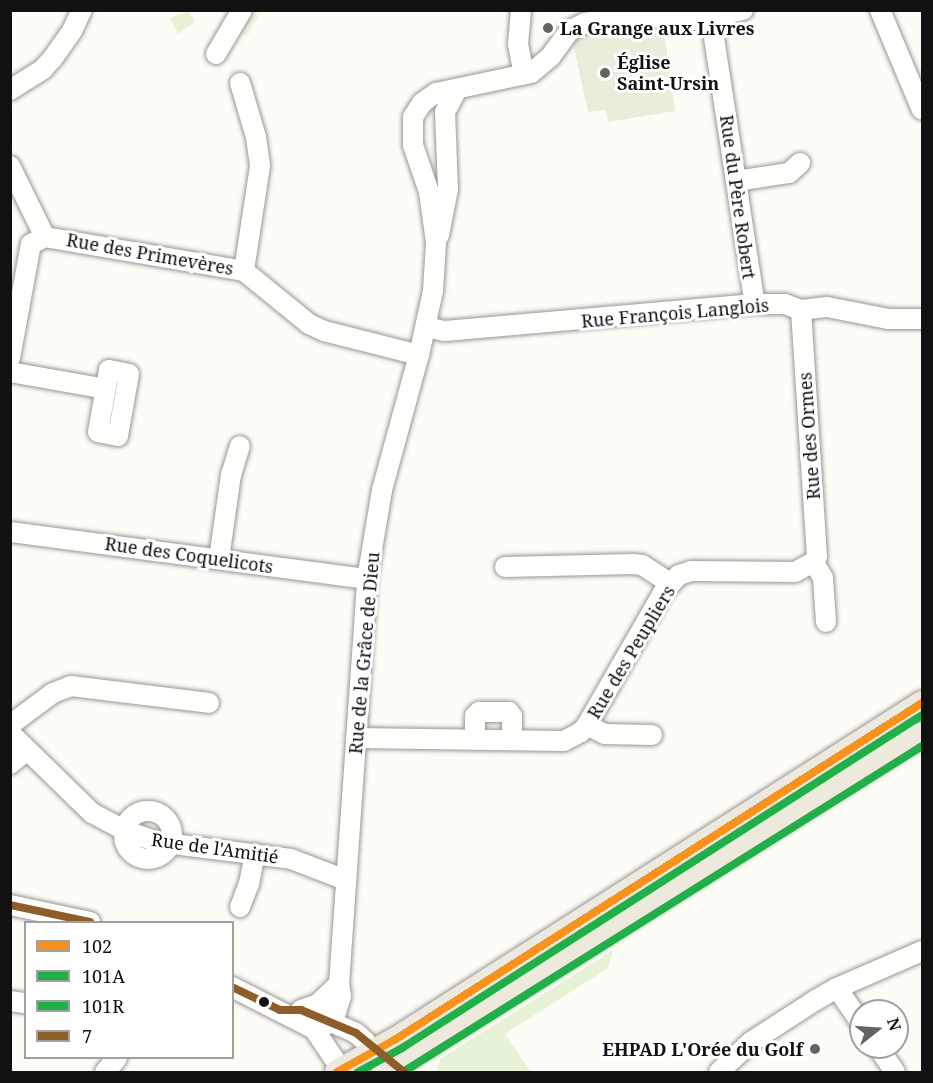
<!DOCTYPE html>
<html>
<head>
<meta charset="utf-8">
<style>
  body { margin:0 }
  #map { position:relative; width:933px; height:1083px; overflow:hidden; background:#fdfcf7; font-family:"Noto Serif",serif }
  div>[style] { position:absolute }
  .green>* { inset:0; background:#e7f3d7 }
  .cemetery>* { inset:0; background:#e9eedb }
  .pitch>* { inset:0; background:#f0f6e1 }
  .roads { filter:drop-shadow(0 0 2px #979795) drop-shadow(0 0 2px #979795) }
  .minor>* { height:20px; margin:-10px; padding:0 10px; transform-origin:10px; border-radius:10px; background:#fffffe }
  .minor>.ring { margin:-10px; padding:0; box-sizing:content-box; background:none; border:20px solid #fffffe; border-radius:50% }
  .major>* { height:24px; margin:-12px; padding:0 12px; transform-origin:12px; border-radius:12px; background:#ede9dc }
  .bus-1>* { height:8px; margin:-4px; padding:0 4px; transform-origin:4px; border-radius:4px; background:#f7931d }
  .bus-2>* { height:8px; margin:-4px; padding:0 4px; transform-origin:4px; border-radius:4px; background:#20af49 }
  .bus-3>* { height:8px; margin:-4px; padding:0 4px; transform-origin:4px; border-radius:4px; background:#20af49 }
  .bus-4>* { height:8px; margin:-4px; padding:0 4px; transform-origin:4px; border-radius:4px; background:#8d5e2a }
  .dots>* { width:16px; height:16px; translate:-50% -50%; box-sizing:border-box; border:3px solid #fff; border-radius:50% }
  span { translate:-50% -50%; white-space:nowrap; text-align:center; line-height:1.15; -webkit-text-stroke:6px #fff; paint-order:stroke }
  .poi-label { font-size:18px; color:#111; font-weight:700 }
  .left { translate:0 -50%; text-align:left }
  .right { translate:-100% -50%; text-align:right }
  .street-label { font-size:18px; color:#111 }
  .frame { position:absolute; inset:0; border:12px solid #111; pointer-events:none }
  .legend { position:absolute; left:24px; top:921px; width:210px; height:138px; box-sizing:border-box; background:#fff; border:2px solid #a0a0a0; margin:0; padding:8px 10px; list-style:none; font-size:18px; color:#111 }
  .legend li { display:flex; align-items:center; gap:12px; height:30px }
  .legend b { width:30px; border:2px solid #a0a0a0 }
  .north { position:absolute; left:849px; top:999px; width:60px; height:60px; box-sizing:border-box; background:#fff; border:2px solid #a0a0a0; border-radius:50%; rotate:73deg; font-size:16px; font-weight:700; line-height:24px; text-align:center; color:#111 }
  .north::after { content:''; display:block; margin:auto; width:21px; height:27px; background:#646362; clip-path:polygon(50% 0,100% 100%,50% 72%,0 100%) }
</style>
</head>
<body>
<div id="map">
  <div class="green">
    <div style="clip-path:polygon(189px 11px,195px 22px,178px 34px,170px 18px)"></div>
    <div style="clip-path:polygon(613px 950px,608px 968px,505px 1034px,531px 1072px,436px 1072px,440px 1059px)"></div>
  </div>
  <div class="cemetery">
    <div style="clip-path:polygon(663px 24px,675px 111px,608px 122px,606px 110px,588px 112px,573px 43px,586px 34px,621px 25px,624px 28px)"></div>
  </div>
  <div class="pitch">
    <div style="clip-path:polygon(253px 11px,262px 11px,247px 37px,240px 33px)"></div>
  </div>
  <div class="roads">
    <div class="minor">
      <div style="left:521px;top:10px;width:34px;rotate:95deg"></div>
      <div style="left:518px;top:44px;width:31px;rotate:79deg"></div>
      <div style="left:880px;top:10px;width:108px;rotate:67.2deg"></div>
      <div style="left:711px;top:18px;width:289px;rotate:81.3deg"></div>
      <div style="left:216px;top:54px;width:51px;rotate:-59.4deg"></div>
      <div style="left:240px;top:83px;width:56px;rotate:73.5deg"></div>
      <div style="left:256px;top:137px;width:29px;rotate:82deg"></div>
      <div style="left:260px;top:166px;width:106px;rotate:98.7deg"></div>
      <div style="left:10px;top:90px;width:39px;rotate:-32deg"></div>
      <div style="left:43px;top:69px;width:15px;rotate:-48deg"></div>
      <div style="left:53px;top:58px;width:33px;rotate:-55deg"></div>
      <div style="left:72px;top:31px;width:23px;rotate:-65deg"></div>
      <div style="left:10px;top:166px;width:79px;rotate:63.8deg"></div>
      <div style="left:736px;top:181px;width:54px;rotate:-8.6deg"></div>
      <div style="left:789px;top:173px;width:15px;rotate:-42deg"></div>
      <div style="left:439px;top:235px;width:47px;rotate:-78.9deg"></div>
      <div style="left:448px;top:189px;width:77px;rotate:-92.2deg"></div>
      <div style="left:445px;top:112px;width:26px;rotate:-62deg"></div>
      <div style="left:45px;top:237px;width:202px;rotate:9.7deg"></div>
      <div style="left:244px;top:271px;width:84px;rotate:39.2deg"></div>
      <div style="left:309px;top:324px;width:17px;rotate:25deg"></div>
      <div style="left:324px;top:331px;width:98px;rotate:14.2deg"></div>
      <div style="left:801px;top:310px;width:247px;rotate:86.3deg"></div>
      <div style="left:817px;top:556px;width:7px;rotate:117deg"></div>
      <div style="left:426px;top:327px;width:19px;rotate:12deg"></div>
      <div style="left:445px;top:331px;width:311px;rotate:-5deg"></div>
      <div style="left:755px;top:304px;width:30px"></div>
      <div style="left:785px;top:304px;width:17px;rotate:21deg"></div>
      <div style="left:801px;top:310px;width:26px;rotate:-7deg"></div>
      <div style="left:827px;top:307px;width:62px;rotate:11.1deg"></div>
      <div style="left:888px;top:319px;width:34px"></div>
      <div style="left:10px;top:358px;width:116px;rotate:-79.6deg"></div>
      <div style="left:31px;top:244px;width:16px;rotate:-27deg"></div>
      <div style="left:109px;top:370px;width:20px;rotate:11deg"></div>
      <div style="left:129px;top:374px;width:63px;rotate:100.1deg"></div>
      <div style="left:118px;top:436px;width:20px;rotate:-169deg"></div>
      <div style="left:98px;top:432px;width:63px;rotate:-79.9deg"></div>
      <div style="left:10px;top:372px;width:97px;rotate:10deg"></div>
      <div style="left:10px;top:532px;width:360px;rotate:7.5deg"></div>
      <div style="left:219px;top:559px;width:85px;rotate:-81.9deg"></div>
      <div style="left:231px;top:475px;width:30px;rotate:-73deg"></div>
      <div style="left:814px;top:562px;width:18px;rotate:61deg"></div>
      <div style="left:823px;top:578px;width:44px;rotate:86.1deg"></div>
      <div style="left:505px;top:567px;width:128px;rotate:-1.3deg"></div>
      <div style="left:633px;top:564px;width:9px;rotate:6deg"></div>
      <div style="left:642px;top:565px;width:33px;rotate:33deg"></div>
      <div style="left:10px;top:725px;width:54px;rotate:-36.7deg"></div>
      <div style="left:53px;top:693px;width:19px;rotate:-21deg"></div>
      <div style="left:71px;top:686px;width:139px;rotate:7deg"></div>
      <div style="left:587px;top:725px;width:20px;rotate:27deg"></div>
      <div style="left:605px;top:734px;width:47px;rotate:1.2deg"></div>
      <div style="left:10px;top:733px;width:115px;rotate:44.3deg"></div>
      <div style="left:92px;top:813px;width:36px;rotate:28deg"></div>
      <div style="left:124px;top:830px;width:35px;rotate:20deg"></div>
      <div style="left:157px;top:842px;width:135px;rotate:7.2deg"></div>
      <div style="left:291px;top:859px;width:59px;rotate:20.9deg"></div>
      <div style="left:356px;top:738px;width:208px;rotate:0.8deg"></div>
      <div style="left:564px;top:741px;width:19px;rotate:-28deg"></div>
      <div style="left:581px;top:732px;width:9px;rotate:-49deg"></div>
      <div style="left:587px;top:725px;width:155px;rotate:-60.1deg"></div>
      <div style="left:664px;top:591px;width:22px;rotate:-47deg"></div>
      <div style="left:679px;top:575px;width:13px;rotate:-18deg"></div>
      <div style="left:691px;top:571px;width:104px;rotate:0.6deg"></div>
      <div style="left:795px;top:572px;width:21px;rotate:-28deg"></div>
      <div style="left:475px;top:740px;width:24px;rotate:-90deg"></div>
      <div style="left:475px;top:716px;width:6px;rotate:-45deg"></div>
      <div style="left:479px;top:712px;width:30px"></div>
      <div style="left:509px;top:712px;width:5px;rotate:53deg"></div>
      <div style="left:512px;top:716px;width:24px;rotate:90deg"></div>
      <div style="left:10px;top:764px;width:22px;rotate:-39deg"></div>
      <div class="ring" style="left:124px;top:811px;width:28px;height:28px"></div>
      <div style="left:10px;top:905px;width:82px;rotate:12deg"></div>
      <div style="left:240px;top:907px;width:25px;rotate:-69deg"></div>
      <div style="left:249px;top:884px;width:31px;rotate:-79deg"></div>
      <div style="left:232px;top:987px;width:92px;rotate:27.1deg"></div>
      <div style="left:314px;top:1029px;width:52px;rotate:56deg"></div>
      <div style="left:837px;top:988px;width:42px;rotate:55.6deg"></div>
      <div style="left:10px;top:1001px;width:15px;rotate:8deg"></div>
      <div style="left:301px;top:1010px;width:18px;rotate:-19deg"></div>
      <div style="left:318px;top:1004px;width:29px;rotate:-44deg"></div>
      <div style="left:320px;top:1017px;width:39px;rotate:24deg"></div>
      <div style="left:356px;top:1033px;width:13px;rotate:42deg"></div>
      <div style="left:314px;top:1029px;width:20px;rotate:-20deg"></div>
      <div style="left:333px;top:1022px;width:27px;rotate:-73deg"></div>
      <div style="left:341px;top:996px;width:12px;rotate:-99deg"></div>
      <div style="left:339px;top:984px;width:406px;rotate:-86deg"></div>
      <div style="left:367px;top:579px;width:90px;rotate:-80.4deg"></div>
      <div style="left:382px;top:490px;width:140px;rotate:-74.7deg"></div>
      <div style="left:419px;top:355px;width:66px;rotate:-77.7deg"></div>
      <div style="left:433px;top:291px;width:48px;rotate:-86.4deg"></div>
      <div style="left:436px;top:243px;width:51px;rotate:-97.8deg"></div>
      <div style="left:429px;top:192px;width:50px;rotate:-108.8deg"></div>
      <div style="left:413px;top:145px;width:28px;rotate:-90deg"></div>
      <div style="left:413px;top:117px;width:17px;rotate:-57deg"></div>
      <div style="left:422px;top:103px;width:17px;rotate:-36deg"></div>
      <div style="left:436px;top:93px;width:97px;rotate:-11.9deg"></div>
      <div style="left:531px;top:73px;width:26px;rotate:-40deg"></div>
      <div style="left:551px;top:56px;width:31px;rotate:-54deg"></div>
      <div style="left:569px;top:31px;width:18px;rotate:-27deg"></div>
      <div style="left:585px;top:23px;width:43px;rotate:-10.8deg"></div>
      <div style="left:627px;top:15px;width:67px;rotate:4.3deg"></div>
      <div style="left:694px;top:20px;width:50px;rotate:-11.5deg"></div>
      <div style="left:878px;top:1047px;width:30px;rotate:56deg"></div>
      <div style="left:105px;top:1072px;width:18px;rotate:-49deg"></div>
      <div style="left:719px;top:1072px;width:44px;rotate:-43.2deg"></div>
      <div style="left:751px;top:1042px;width:77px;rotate:-32.9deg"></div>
      <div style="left:816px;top:1000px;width:24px;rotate:-30deg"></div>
      <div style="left:837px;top:988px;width:93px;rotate:-23.5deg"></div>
    </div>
    <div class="major">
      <div style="left:337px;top:1072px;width:68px;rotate:-29.2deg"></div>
      <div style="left:396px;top:1039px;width:624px;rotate:-32.57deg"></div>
      <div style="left:384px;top:1072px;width:635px;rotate:-32.14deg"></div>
    </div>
  </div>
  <div class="bus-1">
    <div style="left:337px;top:1072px;width:68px;rotate:-29.2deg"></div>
    <div style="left:396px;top:1039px;width:624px;rotate:-32.57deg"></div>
  </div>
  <div class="bus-2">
    <div style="left:358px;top:1072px;width:50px;rotate:-28.6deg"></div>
    <div style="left:402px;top:1048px;width:617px;rotate:-32.63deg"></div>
  </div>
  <div class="bus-3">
    <div style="left:403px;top:1072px;width:613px;rotate:-32.13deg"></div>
  </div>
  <div class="bus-4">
    <div style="left:10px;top:905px;width:82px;rotate:12deg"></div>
    <div style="left:232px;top:987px;width:53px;rotate:25.6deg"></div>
    <div style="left:280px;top:1010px;width:21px"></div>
    <div style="left:301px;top:1010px;width:60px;rotate:22.7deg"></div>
    <div style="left:356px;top:1033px;width:62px;rotate:39.1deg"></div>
  </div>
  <div class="dots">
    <div style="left:548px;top:28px;background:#646362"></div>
    <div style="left:605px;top:73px;background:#646362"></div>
    <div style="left:264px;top:1002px;background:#111"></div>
    <div style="left:815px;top:1049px;background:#646362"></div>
  </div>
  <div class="poi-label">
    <span class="left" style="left:560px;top:28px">La Grange aux Livres</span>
    <span class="left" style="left:617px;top:73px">Église<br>Saint-Ursin</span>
    <span class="right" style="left:803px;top:1049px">EHPAD L'Orée du Golf</span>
  </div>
  <div class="street-label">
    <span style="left:738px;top:197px;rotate:82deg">Rue du Père Robert</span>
    <span style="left:150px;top:254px;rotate:10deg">Rue des Primevères</span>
    <span style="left:675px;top:313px;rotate:-5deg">Rue François Langlois</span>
    <span style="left:809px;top:436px;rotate:-94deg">Rue des Ormes</span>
    <span style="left:189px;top:555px;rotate:8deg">Rue des Coquelicots</span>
    <span style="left:631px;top:652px;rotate:-59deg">Rue des Peupliers</span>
    <span style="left:364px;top:653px;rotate:-85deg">Rue de la Grâce de Dieu</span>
    <span style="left:215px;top:848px;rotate:8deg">Rue de l'Amitié</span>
  </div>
  <div class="frame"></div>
  <ul class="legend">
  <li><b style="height:8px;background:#f7931d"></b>102</li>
  <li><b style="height:8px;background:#20af49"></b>101A</li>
  <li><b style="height:8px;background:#20af49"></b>101R</li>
  <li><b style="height:8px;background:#8d5e2a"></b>7</li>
  </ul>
  <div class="north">N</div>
</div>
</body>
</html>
